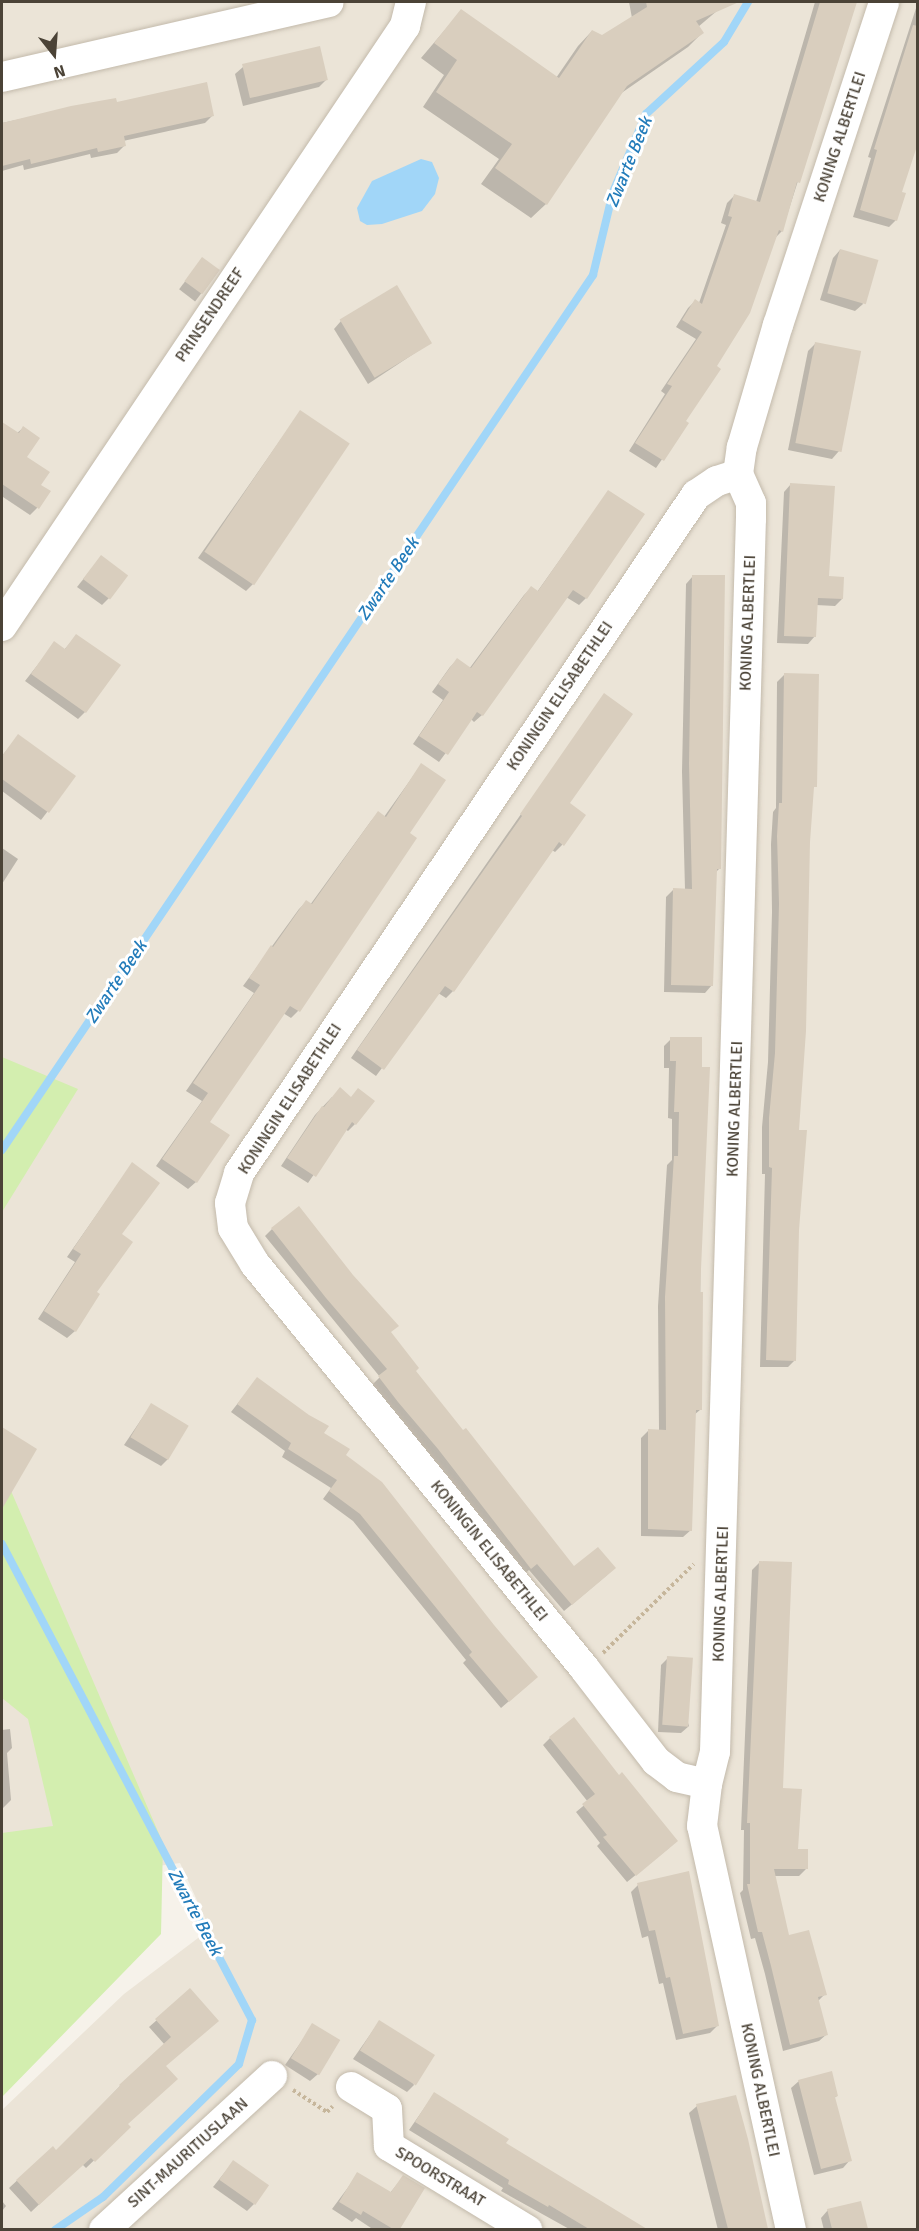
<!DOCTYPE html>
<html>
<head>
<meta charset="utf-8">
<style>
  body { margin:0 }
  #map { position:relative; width:919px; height:2231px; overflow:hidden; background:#f6f2ea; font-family:Signika,sans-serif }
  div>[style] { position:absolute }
  .residential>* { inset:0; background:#ebe4d7 }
  .green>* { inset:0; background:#d3eeaf }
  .water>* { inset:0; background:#a1d6f8 }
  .shadow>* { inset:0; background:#0003; transform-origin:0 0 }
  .stream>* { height:8px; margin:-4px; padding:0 4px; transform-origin:4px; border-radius:4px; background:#a1d6f8 }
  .building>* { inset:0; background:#d9cebe; transform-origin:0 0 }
  .path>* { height:4px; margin-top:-2px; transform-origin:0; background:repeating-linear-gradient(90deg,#c6b69b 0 3px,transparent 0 6px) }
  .roads { filter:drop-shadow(0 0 2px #c3baab) drop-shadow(0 0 2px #c3baab) }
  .minor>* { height:30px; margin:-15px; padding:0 15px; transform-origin:15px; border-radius:15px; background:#fff }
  span { translate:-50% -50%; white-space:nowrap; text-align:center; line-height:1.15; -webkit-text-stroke:6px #fff; paint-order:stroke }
  .street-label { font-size:16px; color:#4b4337 }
  .water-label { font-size:18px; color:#237cba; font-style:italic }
  .frame { position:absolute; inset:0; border:3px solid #4b4337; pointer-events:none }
  .north { position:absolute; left:24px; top:24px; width:60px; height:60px; -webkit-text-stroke:4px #fff; paint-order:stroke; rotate:163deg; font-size:16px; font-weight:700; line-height:24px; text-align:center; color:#4b4337 }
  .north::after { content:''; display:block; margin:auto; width:21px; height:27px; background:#4b4337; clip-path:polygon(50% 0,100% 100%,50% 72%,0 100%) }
</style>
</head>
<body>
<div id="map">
  <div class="residential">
    <div style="clip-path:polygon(2px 2px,917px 2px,917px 2229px,2px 2230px,2px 2110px,124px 1994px,210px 1929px,180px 1863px,2px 1887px)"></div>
  </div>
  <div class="green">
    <div style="clip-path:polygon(2px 1057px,78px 1089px,2px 1212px)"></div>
    <div style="clip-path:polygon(2px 1470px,163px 1843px,161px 1934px,2px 2097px,2px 1833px,53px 1826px,28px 1719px,2px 1698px)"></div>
  </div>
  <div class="water">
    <div style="clip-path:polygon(421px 159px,432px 162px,439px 178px,435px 194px,422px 211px,382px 224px,367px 225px,360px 221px,357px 208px,372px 181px)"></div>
  </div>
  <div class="shadow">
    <div style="clip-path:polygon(629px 2px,716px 2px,718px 10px,698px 27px,702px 33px,688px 47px,620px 94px,546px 204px,531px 218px,481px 184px,499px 159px,423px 107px,444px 75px,421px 58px,461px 11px,556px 78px,578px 46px,592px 31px,602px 37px,632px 18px)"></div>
    <div style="clip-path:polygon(815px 2px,855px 2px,782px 231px,775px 238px,684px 421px,687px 423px,656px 468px,629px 451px,665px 394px,661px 391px,696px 339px,676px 327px,688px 308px,695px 301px,699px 303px,726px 225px,721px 223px,727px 203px,734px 196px,756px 202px)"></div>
    <div style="clip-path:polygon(918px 2px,918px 137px,900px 193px,896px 220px,889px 227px,853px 217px,871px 158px,868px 157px)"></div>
    <div style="clip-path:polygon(243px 67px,326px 80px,319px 87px,243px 106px,235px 74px)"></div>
    <div style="clip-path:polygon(115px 104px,213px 115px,205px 123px,123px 141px,124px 146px,117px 153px,91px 158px,90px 154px,24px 170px,23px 165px,2px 171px,2px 123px,72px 108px)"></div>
    <div style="clip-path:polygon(840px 250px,863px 304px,855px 311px,820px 300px,833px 258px)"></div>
    <div style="left:202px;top:259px;width:20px;height:38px;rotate:37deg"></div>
    <div style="clip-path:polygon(341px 321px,430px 343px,368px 384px,334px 329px)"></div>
    <div style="clip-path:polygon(815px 344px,839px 451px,832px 459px,788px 450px,808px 351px)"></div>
    <div style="clip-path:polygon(300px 412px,253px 584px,246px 591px,198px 558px)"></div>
    <div style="clip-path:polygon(23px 428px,25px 457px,39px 485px,37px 508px,30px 515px,3px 497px,2px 499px,2px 451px,9px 440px)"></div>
    <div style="clip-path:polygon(791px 484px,828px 578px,842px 599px,835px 606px,816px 605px,815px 636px,808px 644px,777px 643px,784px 492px)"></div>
    <div style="clip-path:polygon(608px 492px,586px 598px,579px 605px,566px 597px,482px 715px,474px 722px,471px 719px,439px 762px,413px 744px,443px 700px,432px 692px,450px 667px,457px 660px,469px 669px,524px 595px,531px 588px,537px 592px)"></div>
    <div style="clip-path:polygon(101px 557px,109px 598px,102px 605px,77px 587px)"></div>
    <div style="clip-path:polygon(693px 576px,720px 868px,716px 872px,712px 985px,705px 993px,664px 992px,666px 897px,673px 890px,685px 890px,682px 772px,686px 584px)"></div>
    <div style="clip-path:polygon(76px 636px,85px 712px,78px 719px,25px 681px,55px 643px,64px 650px)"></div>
    <div style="clip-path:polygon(785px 674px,815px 786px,812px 789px,808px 842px,798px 1131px,795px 1360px,788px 1367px,760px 1367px,765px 1174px,762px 1174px,762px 1127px,768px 1062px,772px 912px,771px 844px,773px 812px,776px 808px,777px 682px)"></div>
    <div style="clip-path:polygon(604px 695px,568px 804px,562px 845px,555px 852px,552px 850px,453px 991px,446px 998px,438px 993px,376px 1076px,351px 1058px)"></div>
    <div style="clip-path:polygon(18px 736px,74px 777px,41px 820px,2px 791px,2px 756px)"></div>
    <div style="clip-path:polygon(421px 765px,408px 833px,415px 838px,298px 1011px,291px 1018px,283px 1013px,208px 1122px,196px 1182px,188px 1189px,156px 1166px,202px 1101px,186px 1091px,254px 993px,243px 986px,299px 909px,306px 902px,310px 905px,371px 821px,378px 813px,384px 817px)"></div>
    <div style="clip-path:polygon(2px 848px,18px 859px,2px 884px)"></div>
    <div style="clip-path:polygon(701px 1038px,700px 1410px,694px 1415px,691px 1530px,683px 1537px,641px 1536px,641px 1438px,648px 1431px,659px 1431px,658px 1306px,667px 1165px,672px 1160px,672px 1119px,668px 1118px,669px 1068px,664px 1068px,664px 1046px,671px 1039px)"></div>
    <div style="clip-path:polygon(332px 1097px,355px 1124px,348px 1131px,345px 1129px,308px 1183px,281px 1166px,315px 1115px)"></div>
    <div style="clip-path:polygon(132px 1164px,120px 1235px,95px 1293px,75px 1331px,67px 1338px,38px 1319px,75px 1262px,67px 1257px)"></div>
    <div style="clip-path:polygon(272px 1229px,390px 1333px,414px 1371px,574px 1568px,607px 1575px,564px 1611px,529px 1570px,523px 1575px,372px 1385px,380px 1377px,265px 1236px)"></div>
    <div style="clip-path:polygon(257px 1379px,344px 1456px,529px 1684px,501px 1708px,463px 1663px,466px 1660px,353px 1521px,323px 1499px,331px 1488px,282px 1457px,285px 1451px,231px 1412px)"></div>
    <div style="clip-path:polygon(151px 1405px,168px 1459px,161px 1466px,124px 1445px)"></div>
    <div style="clip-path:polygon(2px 1428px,35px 1449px,6px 1492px,2px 1494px)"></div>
    <div style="clip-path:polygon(760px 1562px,782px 1790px,797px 1850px,806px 1869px,799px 1876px,774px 1876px,788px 1937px,825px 1994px,818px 2001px,827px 2034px,819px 2041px,783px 2051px,765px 1974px,755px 1938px,751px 1939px,740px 1893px,743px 1890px,744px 1830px,741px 1830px,752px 1570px)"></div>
    <div style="clip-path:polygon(668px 1658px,689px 1726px,681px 1733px,658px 1732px,661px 1665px)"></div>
    <div style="clip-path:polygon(10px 1729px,12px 1748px,7px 1753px,11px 1800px,2px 1809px,2px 1730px)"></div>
    <div style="clip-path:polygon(550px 1738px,669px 1848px,627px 1882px,597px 1846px,600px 1843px,576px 1812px,588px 1802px,543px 1745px)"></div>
    <div style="clip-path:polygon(638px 1885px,717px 2026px,710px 2033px,676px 2040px,663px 1983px,659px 1984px,648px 1936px,642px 1938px,631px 1892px)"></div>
    <div style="clip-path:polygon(190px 1991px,165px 2066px,126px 2124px,129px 2127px,86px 2168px,82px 2164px,31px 2212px,9px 2188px,52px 2148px,56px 2152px,120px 2086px,165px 2045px,149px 2027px)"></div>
    <div style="clip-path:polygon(379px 2022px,414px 2085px,407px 2092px,353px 2059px)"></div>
    <div style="clip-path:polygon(313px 2025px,318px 2074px,310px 2081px,285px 2065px)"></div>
    <div style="clip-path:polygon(799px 2081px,837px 2096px,834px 2098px,850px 2160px,843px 2168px,814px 2175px,791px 2088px)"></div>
    <div style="clip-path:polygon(434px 2094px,504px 2143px,632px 2222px,627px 2230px,571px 2230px,501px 2191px,503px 2188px,409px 2130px)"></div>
    <div style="clip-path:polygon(735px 2096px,766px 2230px,718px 2230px,689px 2113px,697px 2106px)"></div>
    <div style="clip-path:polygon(233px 2162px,254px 2204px,247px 2211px,213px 2187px)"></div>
    <div style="clip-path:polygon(358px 2174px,390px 2193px,403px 2177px,423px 2189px,398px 2230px,374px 2230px,356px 2218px,352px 2222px,332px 2209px)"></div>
    <div style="clip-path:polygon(2px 2201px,6px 2206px,2px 2211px)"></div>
    <div style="clip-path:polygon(860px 2203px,866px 2230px,824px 2230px,821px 2218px,828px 2210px)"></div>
  </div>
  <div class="stream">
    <div style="left:2px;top:1150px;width:1056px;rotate:-55.96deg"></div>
    <div style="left:593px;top:275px;width:85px;rotate:-76.5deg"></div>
    <div style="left:613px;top:192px;width:85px;rotate:-67.1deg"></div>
    <div style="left:646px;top:114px;width:106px;rotate:-42.7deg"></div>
    <div style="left:724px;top:42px;width:47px;rotate:-59deg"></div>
    <div style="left:2px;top:1544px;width:538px;rotate:62.29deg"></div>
    <div style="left:252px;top:2020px;width:46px;rotate:106.5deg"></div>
    <div style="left:239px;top:2064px;width:190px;rotate:135.6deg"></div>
    <div style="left:103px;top:2197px;width:58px;rotate:145.5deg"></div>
  </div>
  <div class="building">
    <div style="clip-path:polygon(646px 2px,739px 2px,696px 21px,704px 33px,627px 86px,547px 205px,495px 168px,512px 144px,436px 92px,457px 60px,434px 43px,461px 9px,559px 78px,592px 30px,602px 35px,647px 7px)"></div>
    <div style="clip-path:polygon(820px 2px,857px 2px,800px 183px,797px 182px,783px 232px,779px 230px,750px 313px,717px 366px,721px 369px,686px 421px,689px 423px,664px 461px,635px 443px,672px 386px,667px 384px,702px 332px,682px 320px,695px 299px,702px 304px,732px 217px,728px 216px,734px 194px,760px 202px)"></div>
    <div style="clip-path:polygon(913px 25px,918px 26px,918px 143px,902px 192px,906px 193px,897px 221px,860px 210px,877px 150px,874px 149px)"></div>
    <div style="left:320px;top:46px;width:35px;height:80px;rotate:77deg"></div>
    <div style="clip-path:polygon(207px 82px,214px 116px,124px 136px,126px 146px,98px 152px,97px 148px,31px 164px,30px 159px,2px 166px,2px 123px,71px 106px,116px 98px,117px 102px)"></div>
    <div style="left:840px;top:249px;width:40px;height:46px;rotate:16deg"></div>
    <div style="left:202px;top:257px;width:22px;height:30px;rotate:36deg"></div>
    <div style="left:397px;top:285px;width:68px;height:67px;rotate:59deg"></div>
    <div style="left:815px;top:342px;width:47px;height:103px;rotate:11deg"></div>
    <div style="left:300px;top:410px;width:60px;height:171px;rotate:34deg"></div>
    <div style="clip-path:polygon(2px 422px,19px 433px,23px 426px,40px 438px,27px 457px,50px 472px,41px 485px,51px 491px,39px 509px,2px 484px)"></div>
    <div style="clip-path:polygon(790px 483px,835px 486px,829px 576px,844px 577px,843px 599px,818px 598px,816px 637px,784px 636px)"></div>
    <div style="clip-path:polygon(608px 490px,645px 514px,587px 599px,573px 590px,483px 716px,477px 712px,448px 755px,419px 736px,449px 692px,438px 684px,457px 658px,471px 668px,531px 586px,538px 591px)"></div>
    <div style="left:101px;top:555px;width:34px;height:30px;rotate:37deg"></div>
    <div style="clip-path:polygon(692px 575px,725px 575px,721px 869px,717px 869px,713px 986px,671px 985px,673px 888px,692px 889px,689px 764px)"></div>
    <div style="clip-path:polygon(76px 634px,121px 665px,86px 713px,31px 674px,54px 641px,65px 649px)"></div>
    <div style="clip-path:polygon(784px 673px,819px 674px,817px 787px,814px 787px,810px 842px,806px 1031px,799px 1130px,807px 1130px,799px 1230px,796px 1361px,766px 1360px,772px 1168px,769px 1167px,769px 1118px,775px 1053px,779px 904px,777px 836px,779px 803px,782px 803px)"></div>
    <div style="clip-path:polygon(604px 693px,633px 714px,570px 803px,586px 815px,564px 846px,559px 842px,454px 992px,445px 986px,384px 1070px,357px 1050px,522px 816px,520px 814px)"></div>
    <div style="clip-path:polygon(18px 734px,76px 776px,49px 813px,2px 779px,2px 756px)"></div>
    <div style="clip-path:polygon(421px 763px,446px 780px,410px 833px,417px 838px,300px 1012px,290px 1006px,210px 1122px,230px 1135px,197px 1183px,162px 1159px,208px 1093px,193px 1083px,260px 985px,249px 978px,271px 945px,273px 947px,306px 900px,312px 904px,378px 811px,386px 817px)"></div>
    <div style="clip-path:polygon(670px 1037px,702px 1037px,702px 1067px,710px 1067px,700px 1292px,703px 1292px,702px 1410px,696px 1410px,692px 1531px,648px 1529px,648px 1429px,666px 1430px,665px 1297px,674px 1156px,678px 1156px,679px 1112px,674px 1112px,676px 1061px,670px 1061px)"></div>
    <div style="clip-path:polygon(340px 1087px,351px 1097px,358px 1088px,375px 1101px,356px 1125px,352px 1122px,316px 1177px,287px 1158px,322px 1106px,324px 1107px)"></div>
    <div style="clip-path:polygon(132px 1162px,160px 1183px,122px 1234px,133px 1242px,97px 1292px,100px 1294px,76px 1332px,44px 1311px,81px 1254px,73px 1249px)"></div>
    <div style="clip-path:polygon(299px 1206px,353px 1275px,399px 1326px,391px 1332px,419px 1368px,416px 1371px,463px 1430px,466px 1428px,574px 1566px,598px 1547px,616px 1568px,572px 1605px,537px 1564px,531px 1569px,438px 1449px,398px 1402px,378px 1376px,387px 1369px,326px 1298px,271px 1228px)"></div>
    <div style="clip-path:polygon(257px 1377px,309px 1415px,329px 1426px,324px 1433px,350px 1449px,346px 1455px,382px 1482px,494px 1625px,538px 1677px,509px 1702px,469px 1655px,472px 1652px,360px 1514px,329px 1491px,337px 1480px,288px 1449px,291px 1443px,237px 1404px)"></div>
    <div style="left:151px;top:1403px;width:44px;height:40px;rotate:31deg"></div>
    <div style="clip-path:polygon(2px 1427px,37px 1449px,2px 1509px)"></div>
    <div style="clip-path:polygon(759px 1561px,792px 1562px,783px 1788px,802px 1789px,798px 1849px,808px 1849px,808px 1869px,774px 1869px,789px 1935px,809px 1930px,827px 1995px,818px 1997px,828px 2035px,790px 2045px,771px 1966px,762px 1932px,758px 1932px,747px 1884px,750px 1884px,750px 1823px,747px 1823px)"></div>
    <div style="left:667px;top:1656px;width:26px;height:69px;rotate:4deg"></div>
    <div style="clip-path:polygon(574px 1717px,619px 1775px,622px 1772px,678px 1841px,636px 1876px,603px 1837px,607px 1835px,582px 1804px,595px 1794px,549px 1737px)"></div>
    <div style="clip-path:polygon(689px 1871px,719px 2026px,683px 2034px,670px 1977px,666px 1978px,655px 1930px,649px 1931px,637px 1883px)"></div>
    <div style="clip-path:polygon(190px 1988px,219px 2021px,166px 2066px,178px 2079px,128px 2124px,131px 2127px,95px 2162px,91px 2158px,39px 2205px,16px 2180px,53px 2146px,56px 2150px,120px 2086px,119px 2085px,171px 2037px,155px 2019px)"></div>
    <div style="left:379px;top:2020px;width:66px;height:36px;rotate:32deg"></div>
    <div style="left:312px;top:2023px;width:33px;height:41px;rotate:31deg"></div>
    <div style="clip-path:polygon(832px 2071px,838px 2096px,835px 2097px,852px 2161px,821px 2169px,798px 2080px)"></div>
    <div style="clip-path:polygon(434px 2092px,509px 2139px,506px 2143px,647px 2229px,589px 2229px,549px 2205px,548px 2207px,508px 2184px,509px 2180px,415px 2122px)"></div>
    <div style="clip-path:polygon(736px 2095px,748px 2139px,768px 2229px,728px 2229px,696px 2104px)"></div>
    <div style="left:233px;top:2160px;width:44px;height:24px;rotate:35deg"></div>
    <div style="clip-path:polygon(357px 2172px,391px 2192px,403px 2175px,425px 2188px,400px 2229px,393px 2229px,363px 2211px,361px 2215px,339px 2202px)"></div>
    <div style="clip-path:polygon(861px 2201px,868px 2229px,832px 2229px,827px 2209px)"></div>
  </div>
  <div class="path">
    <div style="left:603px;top:1653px;width:127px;rotate:-44.4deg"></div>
    <div style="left:293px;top:2090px;width:40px;rotate:32.9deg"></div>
    <div style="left:327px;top:2112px;width:8px;rotate:-45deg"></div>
  </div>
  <div class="roads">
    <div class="minor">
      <div style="left:2px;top:77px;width:335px;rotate:-12.9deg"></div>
      <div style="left:2px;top:626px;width:723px;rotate:-56.11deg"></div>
      <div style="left:405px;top:26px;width:25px;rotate:-76deg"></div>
      <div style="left:707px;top:1784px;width:31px;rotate:-167deg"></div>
      <div style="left:677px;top:1777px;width:26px;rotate:-143deg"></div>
      <div style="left:656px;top:1761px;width:116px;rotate:-127.7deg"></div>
      <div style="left:585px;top:1669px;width:522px;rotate:-129.17deg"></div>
      <div style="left:255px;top:1264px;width:42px;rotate:-121.4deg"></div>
      <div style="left:233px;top:1228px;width:25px;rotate:-97deg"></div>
      <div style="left:230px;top:1203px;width:31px;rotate:-73deg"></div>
      <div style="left:239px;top:1173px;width:818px;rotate:-56.02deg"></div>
      <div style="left:696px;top:495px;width:25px;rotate:-34deg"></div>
      <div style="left:717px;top:481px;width:22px;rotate:-18deg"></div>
      <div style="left:351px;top:2087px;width:42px;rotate:31.4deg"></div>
      <div style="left:387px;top:2109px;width:37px;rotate:87deg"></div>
      <div style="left:389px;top:2146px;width:162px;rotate:31.3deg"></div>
      <div style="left:104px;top:2230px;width:228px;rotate:-42.5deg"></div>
      <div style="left:791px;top:2230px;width:414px;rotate:-102.4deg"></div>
      <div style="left:702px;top:1826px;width:42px;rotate:-83.2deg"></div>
      <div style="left:707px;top:1784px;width:33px;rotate:-76deg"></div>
      <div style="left:715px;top:1752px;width:1234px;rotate:-88.33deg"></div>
      <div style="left:751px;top:519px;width:16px;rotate:-90deg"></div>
      <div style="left:751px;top:503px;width:32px;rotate:-114deg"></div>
      <div style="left:738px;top:474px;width:27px;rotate:-82deg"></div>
      <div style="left:742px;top:447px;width:127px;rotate:-73.6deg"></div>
      <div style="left:778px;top:325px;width:340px;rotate:-71.8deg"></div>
    </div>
  </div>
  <div class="street-label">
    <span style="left:840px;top:137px;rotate:-72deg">KONING ALBERTLEI</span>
    <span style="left:210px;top:315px;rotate:-56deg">PRINSENDREEF</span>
    <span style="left:748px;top:623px;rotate:-88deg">KONING ALBERTLEI</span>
    <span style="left:560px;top:696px;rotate:-56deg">KONINGIN ELISABETHLEI</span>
    <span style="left:290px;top:1099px;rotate:-57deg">KONINGIN ELISABETHLEI</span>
    <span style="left:735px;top:1109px;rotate:-88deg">KONING ALBERTLEI</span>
    <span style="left:489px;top:1551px;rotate:51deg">KONINGIN ELISABETHLEI</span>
    <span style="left:721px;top:1594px;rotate:-88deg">KONING ALBERTLEI</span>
    <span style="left:760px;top:2090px;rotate:78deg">KONING ALBERTLEI</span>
    <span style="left:188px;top:2153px;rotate:-42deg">SINT-MAURITIUSLAAN</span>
    <span style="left:440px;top:2177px;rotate:31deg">SPOORSTRAAT</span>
  </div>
  <div class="water-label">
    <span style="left:629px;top:162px;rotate:-68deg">Zwarte Beek</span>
    <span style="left:388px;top:579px;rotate:-56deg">Zwarte Beek</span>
    <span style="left:116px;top:982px;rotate:-56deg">Zwarte Beek</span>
    <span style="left:195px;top:1912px;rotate:62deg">Zwarte Beek</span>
  </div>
  <div class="frame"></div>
  <div class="north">N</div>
</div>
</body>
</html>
